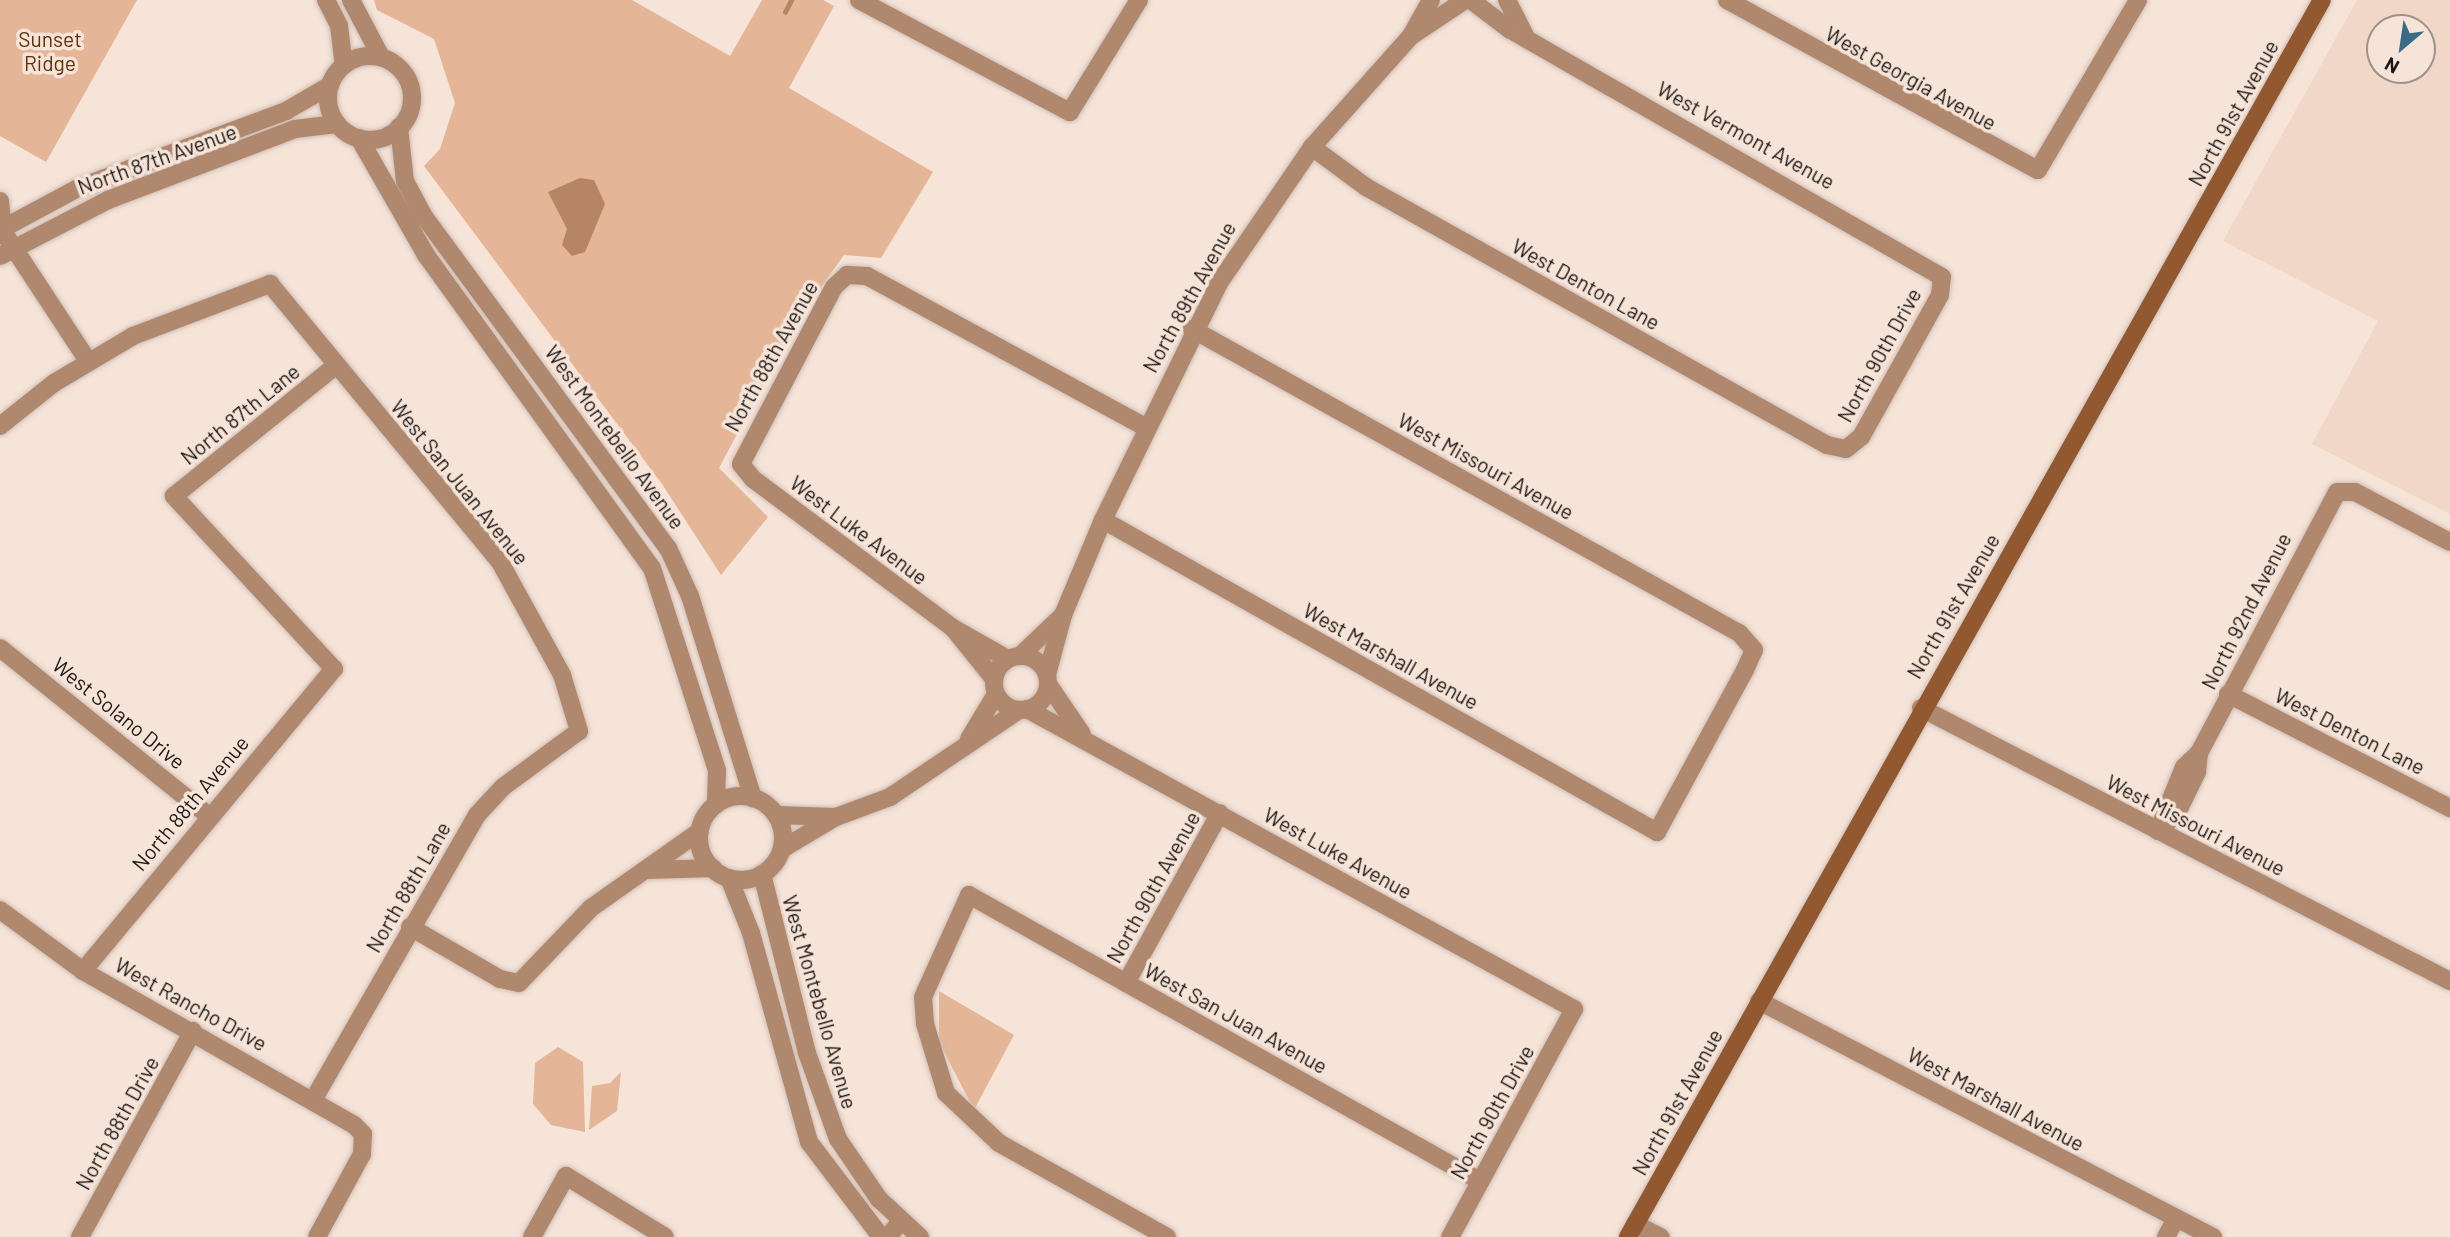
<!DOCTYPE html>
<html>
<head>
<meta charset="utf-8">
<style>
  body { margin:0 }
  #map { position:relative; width:2450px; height:1237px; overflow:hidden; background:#f6e4d9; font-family:Barlow,sans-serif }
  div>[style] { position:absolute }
  .built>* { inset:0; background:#f0d7c8 }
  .green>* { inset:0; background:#e4b596 }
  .water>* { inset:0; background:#b88564 }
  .stream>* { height:4.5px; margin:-2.25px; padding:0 2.25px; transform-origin:2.25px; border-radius:2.25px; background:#b88564 }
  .roads { filter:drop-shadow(0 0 2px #cfbfb6) drop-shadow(0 0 2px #cfbfb6) }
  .minor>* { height:18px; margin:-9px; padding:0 9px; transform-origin:9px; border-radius:9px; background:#b0886e }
  .minor>.ring { margin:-9px; padding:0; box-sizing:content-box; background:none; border:18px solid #b0886e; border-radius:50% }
  .tertiary>* { height:18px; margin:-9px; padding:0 9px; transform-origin:9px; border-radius:9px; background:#b0886e }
  .tertiary>.ring { margin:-9px; padding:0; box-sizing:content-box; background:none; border:18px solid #b0886e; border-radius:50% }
  .secondary>* { height:18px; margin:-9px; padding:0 9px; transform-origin:9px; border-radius:9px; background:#925830 }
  span { translate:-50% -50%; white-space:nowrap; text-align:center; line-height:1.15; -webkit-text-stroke:7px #f6e4d9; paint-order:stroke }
  .park-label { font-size:21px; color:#613007 }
  .street-label { font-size:21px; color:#1d1714 }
  .north { position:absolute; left:2366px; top:14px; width:70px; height:70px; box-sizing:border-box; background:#f6e4d9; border:2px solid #9f928a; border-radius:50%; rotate:209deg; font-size:19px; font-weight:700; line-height:28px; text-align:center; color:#1d1714 }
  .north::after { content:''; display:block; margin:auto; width:24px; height:32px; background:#376c88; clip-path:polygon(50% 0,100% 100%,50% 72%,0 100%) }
</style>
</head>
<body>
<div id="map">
  <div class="built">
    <div style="clip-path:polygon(evenodd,2357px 0,2450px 0,2450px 514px,2312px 444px,2378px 321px,2223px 241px,2357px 0,2380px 28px,2422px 28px,2422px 70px,2380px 70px,2380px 28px)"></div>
  </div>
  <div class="green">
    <div style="clip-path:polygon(0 0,137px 0,46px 162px,0 136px)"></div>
    <div style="clip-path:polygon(374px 0,632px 0,730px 56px,762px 0,823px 0,834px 6px,789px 88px,933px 172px,881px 258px,844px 255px,799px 318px,719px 468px,768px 517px,721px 575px,662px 484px,424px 166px,440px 149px,455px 103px,434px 39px,377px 10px)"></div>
    <div style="clip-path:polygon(939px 991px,1014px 1035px,974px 1110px,939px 1042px)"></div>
    <div style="clip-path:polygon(558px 1047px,583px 1062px,585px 1132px,551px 1125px,533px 1104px,535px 1063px)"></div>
    <div style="clip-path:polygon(621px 1072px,617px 1111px,589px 1130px,592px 1086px,610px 1083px)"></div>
  </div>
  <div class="water">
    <div style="clip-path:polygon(580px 178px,594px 180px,605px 204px,585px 252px,572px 256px,562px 245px,567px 229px,548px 192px)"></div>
  </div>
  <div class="stream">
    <div style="left:785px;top:12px;width:13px;rotate:-63deg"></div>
  </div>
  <div class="roads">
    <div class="minor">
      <div style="left:859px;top:0;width:239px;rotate:28deg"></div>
      <div style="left:1070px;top:112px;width:132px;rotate:-58.4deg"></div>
      <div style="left:1507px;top:0;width:39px;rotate:63deg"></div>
      <div style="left:1727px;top:0;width:354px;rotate:28.7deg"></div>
      <div style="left:2038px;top:170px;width:197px;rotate:-59.5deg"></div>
      <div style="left:1411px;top:36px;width:41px;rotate:-60.9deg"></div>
      <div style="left:1312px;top:147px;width:67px;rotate:36.5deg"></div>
      <div style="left:1366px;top:187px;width:528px;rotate:29.23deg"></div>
      <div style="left:1827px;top:445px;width:19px;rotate:12deg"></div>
      <div style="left:1846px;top:449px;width:19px;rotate:-39deg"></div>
      <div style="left:1861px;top:437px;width:162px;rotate:-60.9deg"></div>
      <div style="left:1940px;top:295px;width:18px;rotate:-84deg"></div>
      <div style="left:1942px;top:277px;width:498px;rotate:-150.2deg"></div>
      <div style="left:1510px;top:30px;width:48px;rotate:-142.7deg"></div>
      <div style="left:0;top:201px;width:28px;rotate:84deg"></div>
      <div style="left:0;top:227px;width:160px;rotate:56.7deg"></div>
      <div style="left:0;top:426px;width:69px;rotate:-38.5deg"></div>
      <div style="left:54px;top:383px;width:92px;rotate:-30.7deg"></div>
      <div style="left:133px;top:336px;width:147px;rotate:-20.8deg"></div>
      <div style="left:270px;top:284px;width:361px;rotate:50.4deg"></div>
      <div style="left:500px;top:562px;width:129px;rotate:61.2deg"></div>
      <div style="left:562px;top:675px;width:59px;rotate:73.1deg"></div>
      <div style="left:579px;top:731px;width:94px;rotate:143.6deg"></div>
      <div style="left:503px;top:787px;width:38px;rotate:133deg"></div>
      <div style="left:477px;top:815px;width:327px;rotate:119.9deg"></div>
      <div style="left:1103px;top:520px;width:636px;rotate:29.39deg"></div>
      <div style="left:1657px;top:832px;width:184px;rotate:-61.5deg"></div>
      <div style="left:1745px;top:670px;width:22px;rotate:-66deg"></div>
      <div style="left:1754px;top:650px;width:23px;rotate:-131deg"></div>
      <div style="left:1739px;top:633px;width:626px;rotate:-150.94deg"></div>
      <div style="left:953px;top:628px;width:65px;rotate:51.2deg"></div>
      <div style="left:0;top:648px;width:268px;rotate:38.8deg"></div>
      <div style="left:1021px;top:655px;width:58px;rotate:-43.6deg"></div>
      <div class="ring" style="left:994px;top:656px;width:36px;height:36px"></div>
      <div style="left:1008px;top:659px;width:63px;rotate:-150.6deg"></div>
      <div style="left:953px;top:628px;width:249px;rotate:-143.3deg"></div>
      <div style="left:753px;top:479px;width:19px;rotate:-129deg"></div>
      <div style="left:741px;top:464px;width:200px;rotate:-62.3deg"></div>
      <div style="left:834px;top:287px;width:18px;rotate:-43deg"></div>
      <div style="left:847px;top:275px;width:20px;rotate:3deg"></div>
      <div style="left:867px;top:276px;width:316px;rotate:28.5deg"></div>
      <div style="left:1047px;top:675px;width:62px;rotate:-75.1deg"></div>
      <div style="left:1063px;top:615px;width:103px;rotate:-67.2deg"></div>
      <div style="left:1103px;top:520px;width:264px;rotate:-63.9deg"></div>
      <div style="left:1219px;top:283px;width:165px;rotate:-55.6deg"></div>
      <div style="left:1312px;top:147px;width:149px;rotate:-48.3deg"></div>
      <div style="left:1411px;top:36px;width:65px;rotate:-33.7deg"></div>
      <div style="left:1048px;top:684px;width:60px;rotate:55.8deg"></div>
      <div style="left:2228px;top:694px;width:250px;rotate:27.2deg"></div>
      <div style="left:1921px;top:708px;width:595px;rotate:27.3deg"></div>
      <div style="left:1027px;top:709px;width:624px;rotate:28.74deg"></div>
      <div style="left:1574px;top:1009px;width:260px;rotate:118.5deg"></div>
      <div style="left:969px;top:739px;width:52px;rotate:-59deg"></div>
      <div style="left:776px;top:815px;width:60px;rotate:1.9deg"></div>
      <div style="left:2158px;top:831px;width:69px;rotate:-67.9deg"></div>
      <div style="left:2184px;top:767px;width:21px;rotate:-43deg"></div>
      <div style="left:2199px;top:753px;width:295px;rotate:-62.1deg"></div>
      <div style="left:2337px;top:492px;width:18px"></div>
      <div style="left:2355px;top:492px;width:107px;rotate:27.8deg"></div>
      <div style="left:2158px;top:831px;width:26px;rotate:-43deg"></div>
      <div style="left:2177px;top:813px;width:46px;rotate:-64deg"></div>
      <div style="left:2197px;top:772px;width:19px;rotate:-84deg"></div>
      <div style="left:782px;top:849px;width:63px;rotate:-30.7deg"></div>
      <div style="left:836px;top:817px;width:58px;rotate:-20.3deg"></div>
      <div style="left:890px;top:797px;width:156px;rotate:-34deg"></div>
      <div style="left:649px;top:870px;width:64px;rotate:-1.8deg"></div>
      <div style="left:0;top:910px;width:103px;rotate:36.3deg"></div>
      <div style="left:83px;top:971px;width:312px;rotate:29.6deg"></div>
      <div style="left:354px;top:1125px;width:13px;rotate:45deg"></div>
      <div style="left:363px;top:1134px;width:20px;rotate:93deg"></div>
      <div style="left:362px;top:1154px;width:94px;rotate:118.5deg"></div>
      <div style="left:410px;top:927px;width:104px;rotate:30deg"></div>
      <div style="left:500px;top:979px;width:19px;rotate:12deg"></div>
      <div style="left:519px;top:983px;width:104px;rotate:-46.2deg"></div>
      <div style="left:591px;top:908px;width:133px;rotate:-35.2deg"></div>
      <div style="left:83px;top:971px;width:393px;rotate:-50.3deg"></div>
      <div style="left:334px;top:669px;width:236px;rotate:-132.8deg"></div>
      <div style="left:174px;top:496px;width:206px;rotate:-38.9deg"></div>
      <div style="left:1126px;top:983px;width:194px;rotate:-61.1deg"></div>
      <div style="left:1759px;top:1001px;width:512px;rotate:27.47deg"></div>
      <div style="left:1635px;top:1224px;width:29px;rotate:27deg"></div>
      <div style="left:80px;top:1237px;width:235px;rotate:-61.3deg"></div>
      <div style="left:532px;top:1237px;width:70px;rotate:-60.9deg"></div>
      <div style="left:566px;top:1176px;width:116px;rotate:31.6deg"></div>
      <div style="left:888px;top:1237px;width:21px;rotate:-51deg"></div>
      <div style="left:1167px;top:1237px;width:193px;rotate:-150.8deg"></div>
      <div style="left:999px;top:1143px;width:73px;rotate:-136.7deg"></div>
      <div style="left:946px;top:1093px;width:72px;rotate:-106.9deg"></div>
      <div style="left:925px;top:1024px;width:27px;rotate:-94deg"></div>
      <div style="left:923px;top:997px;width:112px;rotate:-65.7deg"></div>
      <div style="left:969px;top:895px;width:586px;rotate:29.24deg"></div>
      <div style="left:2166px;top:1237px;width:21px;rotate:-62deg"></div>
    </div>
    <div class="tertiary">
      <div style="left:326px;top:0;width:29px;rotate:63deg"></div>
      <div style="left:339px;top:26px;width:39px;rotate:83deg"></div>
      <div style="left:351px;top:0;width:64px;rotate:62.2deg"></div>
      <div class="ring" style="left:328px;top:56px;width:66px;height:66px"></div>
      <div style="left:399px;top:127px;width:54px;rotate:83.7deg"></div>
      <div style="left:405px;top:181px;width:38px;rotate:62deg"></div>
      <div style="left:423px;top:215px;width:413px;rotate:53.7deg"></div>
      <div style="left:668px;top:548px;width:53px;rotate:65.4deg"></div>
      <div style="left:690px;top:596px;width:212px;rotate:72.7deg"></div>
      <div style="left:359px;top:138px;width:135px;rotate:60.2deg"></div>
      <div style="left:426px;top:255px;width:386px;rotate:54.2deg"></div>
      <div style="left:652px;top:568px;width:213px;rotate:72.2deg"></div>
      <div style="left:717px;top:771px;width:34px;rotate:92deg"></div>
      <div style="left:0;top:230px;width:89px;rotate:-28.3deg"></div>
      <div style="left:78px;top:188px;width:222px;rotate:-20.3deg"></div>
      <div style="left:286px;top:111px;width:50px;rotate:-30.2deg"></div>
      <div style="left:0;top:256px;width:122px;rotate:-27.4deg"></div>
      <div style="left:108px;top:200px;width:200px;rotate:-20.8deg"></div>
      <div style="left:295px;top:129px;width:42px;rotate:-6.8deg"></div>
      <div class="ring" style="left:699px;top:796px;width:66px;height:66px"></div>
      <div style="left:762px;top:874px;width:185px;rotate:75.9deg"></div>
      <div style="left:807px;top:1053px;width:91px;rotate:70.2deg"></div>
      <div style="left:838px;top:1139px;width:73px;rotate:55.7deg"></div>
      <div style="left:879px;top:1199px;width:56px;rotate:42.8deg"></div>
      <div style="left:729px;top:878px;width:59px;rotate:68.2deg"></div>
      <div style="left:751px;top:933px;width:217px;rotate:74.5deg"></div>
      <div style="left:809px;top:1142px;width:119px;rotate:52.8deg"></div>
    </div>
    <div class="secondary">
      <div style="left:1628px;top:1237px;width:1418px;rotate:-60.71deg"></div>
    </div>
  </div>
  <div class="park-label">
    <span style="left:50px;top:51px">Sunset<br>Ridge</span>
  </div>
  <div class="street-label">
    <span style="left:1911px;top:78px;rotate:29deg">West Georgia Avenue</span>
    <span style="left:2233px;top:113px;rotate:-61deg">North 91st Avenue</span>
    <span style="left:1746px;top:135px;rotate:29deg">West Vermont Avenue</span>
    <span style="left:157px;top:159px;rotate:-20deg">North 87th Avenue</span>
    <span style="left:1586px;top:284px;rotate:29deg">West Denton Lane</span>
    <span style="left:1189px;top:297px;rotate:-61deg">North 89th Avenue</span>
    <span style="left:1879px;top:355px;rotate:-61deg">North 90th Drive</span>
    <span style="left:771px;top:356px;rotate:-61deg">North 88th Avenue</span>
    <span style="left:240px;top:414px;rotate:-39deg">North 87th Lane</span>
    <span style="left:615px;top:437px;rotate:54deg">West Montebello Avenue</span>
    <span style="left:1486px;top:466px;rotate:29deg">West Missouri Avenue</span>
    <span style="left:460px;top:482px;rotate:51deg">West San Juan Avenue</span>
    <span style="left:859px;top:530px;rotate:37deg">West Luke Avenue</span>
    <span style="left:1953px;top:606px;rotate:-60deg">North 91st Avenue</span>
    <span style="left:2246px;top:611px;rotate:-63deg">North 92nd Avenue</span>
    <span style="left:1391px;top:656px;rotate:29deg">West Marshall Avenue</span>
    <span style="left:119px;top:713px;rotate:39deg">West Solano Drive</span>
    <span style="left:2350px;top:731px;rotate:27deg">West Denton Lane</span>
    <span style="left:190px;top:803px;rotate:-50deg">North 88th Avenue</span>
    <span style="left:2196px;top:825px;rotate:27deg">West Missouri Avenue</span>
    <span style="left:1338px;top:853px;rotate:29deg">West Luke Avenue</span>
    <span style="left:408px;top:887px;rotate:-60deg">North 88th Lane</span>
    <span style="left:1153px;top:887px;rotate:-61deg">North 90th Avenue</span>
    <span style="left:820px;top:1002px;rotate:74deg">West Montebello Avenue</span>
    <span style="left:191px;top:1004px;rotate:29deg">West Rancho Drive</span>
    <span style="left:1236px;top:1018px;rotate:29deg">West San Juan Avenue</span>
    <span style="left:1996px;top:1099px;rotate:28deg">West Marshall Avenue</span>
    <span style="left:1677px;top:1102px;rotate:-61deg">North 91st Avenue</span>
    <span style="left:1492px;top:1112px;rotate:-61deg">North 90th Drive</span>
    <span style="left:117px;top:1123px;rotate:-61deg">North 88th Drive</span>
  </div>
  <div class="north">N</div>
</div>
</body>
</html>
